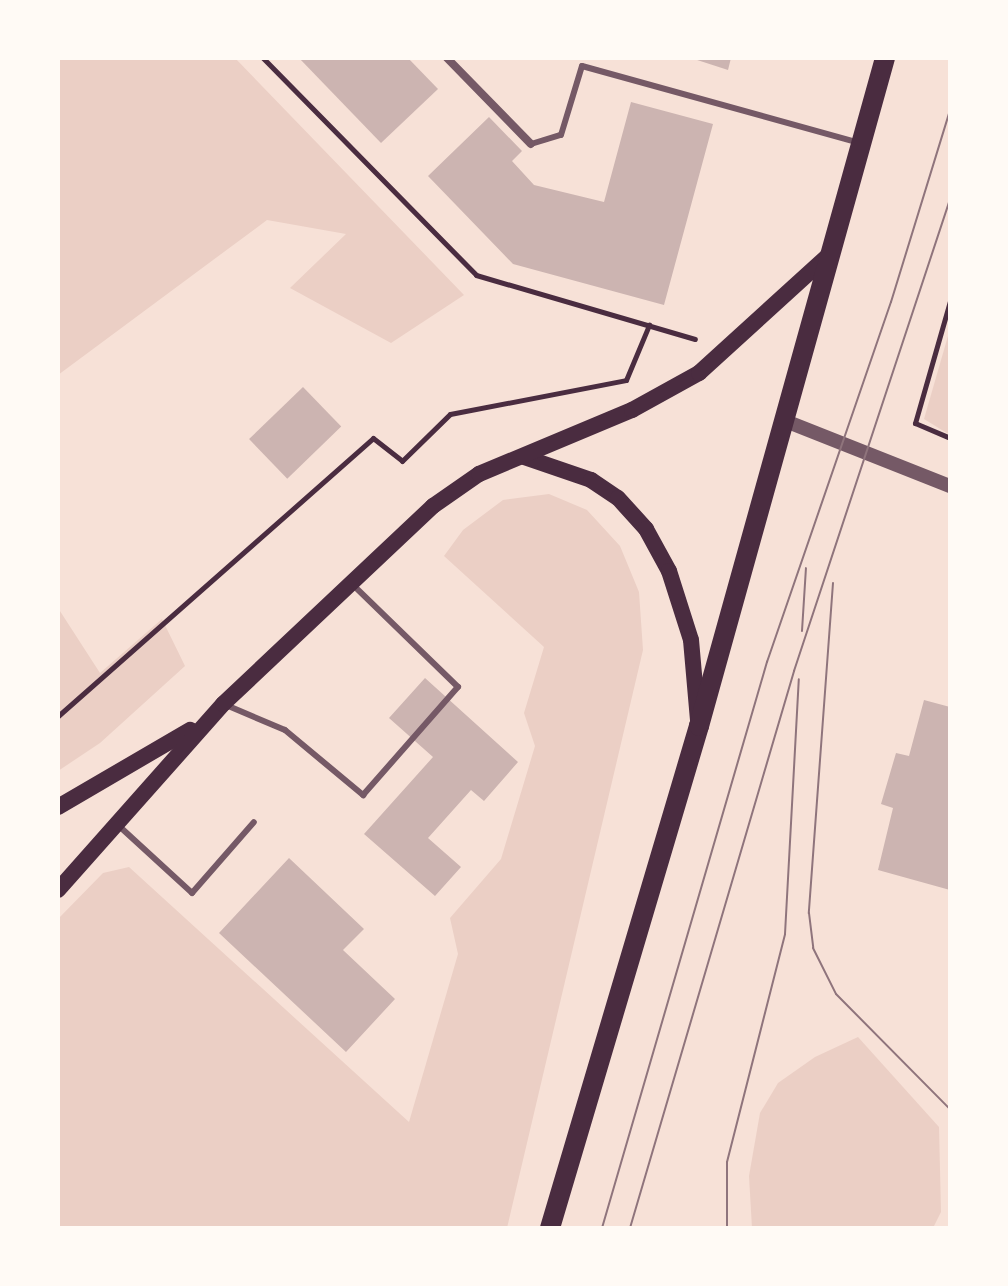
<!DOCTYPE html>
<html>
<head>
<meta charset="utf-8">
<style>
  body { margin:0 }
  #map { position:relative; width:1008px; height:1286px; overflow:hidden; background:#f7e1d7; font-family:"IBM Plex Sans",sans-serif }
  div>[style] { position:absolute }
  .green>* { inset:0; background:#ebcfc5 }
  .building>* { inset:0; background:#ccb4b1; transform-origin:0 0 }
  .path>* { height:5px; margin:-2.5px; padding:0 2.5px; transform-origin:2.5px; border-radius:2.5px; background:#4a2c40 }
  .service>* { height:6px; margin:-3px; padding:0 3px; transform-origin:3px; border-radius:3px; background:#755966 }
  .minor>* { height:8px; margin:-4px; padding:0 4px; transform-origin:4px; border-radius:4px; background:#755966 }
  .tertiary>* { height:14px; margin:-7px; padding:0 7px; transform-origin:7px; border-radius:7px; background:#755966 }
  .secondary>* { height:16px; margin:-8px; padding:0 8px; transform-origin:8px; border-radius:8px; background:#4a2c40 }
  .primary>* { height:20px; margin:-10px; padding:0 10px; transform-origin:10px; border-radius:10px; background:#4a2c40 }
  .tram>* { height:2px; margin:-1px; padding:0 1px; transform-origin:1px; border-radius:1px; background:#8f747c }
  span { translate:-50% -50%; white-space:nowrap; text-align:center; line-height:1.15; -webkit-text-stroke:8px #fffaf5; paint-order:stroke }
  .frame { position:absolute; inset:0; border:60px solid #fffaf5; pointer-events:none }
</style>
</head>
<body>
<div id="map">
  <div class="green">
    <div style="clip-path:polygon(58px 58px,235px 58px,464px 295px,391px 343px,290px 288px,346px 234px,267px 220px,58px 375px)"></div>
    <div style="clip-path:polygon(950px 329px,950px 435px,924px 419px)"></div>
    <div style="clip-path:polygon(549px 494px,587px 510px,620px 546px,639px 592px,643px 650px,507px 1228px,58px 1228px,58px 919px,103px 873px,129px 867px,409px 1122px,458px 954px,450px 918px,501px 859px,535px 746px,524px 713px,544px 647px,444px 556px,463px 530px,503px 500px)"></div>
    <div style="clip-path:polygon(58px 608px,100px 673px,162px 619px,185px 666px,100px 743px,58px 771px)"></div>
    <div style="clip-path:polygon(858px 1037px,939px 1127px,941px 1212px,933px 1228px,752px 1228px,749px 1176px,760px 1113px,778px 1083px,815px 1057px)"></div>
  </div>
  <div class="building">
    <div style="clip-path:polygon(299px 58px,408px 58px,438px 89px,381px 143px)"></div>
    <div style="clip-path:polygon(691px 58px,731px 58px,728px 70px)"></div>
    <div style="clip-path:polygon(631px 102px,713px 124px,664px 305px,513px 264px,428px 176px,489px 117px,522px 151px,512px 161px,534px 185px,604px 202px)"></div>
    <div style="left:303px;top:387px;width:55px;height:75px;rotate:46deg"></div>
    <div style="clip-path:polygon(425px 678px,518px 762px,484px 801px,471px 790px,428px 838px,461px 867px,435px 896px,364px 834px,433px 757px,389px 718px)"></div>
    <div style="clip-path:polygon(924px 700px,950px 707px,950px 890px,878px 870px,893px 808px,881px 804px,896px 753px,909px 756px)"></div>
    <div style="clip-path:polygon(289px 858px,364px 929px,343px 950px,395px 999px,346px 1052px,219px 933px)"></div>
  </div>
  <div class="path">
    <div style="left:263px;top:58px;width:304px;rotate:45.5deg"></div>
    <div style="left:476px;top:275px;width:228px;rotate:16.3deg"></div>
    <div style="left:950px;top:301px;width:127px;rotate:106deg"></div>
    <div style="left:915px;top:423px;width:38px;rotate:23deg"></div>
    <div style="left:58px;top:716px;width:420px;rotate:-41.4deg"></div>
    <div style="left:373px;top:438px;width:37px;rotate:38deg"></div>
    <div style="left:402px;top:461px;width:67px;rotate:-44.4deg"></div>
    <div style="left:450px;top:414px;width:179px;rotate:-10.9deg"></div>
    <div style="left:626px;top:380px;width:60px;rotate:-67.3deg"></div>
  </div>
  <div class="service">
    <div style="left:531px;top:144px;width:31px;rotate:-17deg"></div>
    <div style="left:561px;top:135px;width:72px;rotate:-73.1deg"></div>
    <div style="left:582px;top:66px;width:284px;rotate:15.5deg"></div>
    <div style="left:226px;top:705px;width:64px;rotate:23deg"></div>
    <div style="left:285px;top:730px;width:102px;rotate:39.8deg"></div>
    <div style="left:363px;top:795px;width:144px;rotate:-48.7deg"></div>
    <div style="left:458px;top:687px;width:148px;rotate:-135.8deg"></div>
    <div style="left:119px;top:826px;width:99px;rotate:42.5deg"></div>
    <div style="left:192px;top:893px;width:94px;rotate:-48.9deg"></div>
  </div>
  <div class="minor">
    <div style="left:447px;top:58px;width:120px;rotate:45.7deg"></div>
  </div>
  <div class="tertiary">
    <div style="left:783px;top:420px;width:180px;rotate:21.6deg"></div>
  </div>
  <div class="secondary">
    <div style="left:524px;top:457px;width:71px;rotate:18.9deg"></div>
    <div style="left:591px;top:480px;width:32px;rotate:34deg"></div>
    <div style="left:618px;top:498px;width:42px;rotate:47.9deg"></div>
    <div style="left:646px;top:529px;width:48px;rotate:61.3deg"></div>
    <div style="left:669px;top:571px;width:72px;rotate:72.3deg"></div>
    <div style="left:691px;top:640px;width:80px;rotate:85deg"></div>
    <div style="left:58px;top:807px;width:153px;rotate:-30.3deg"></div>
    <div style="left:58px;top:890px;width:249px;rotate:-48.4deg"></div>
    <div style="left:223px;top:704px;width:289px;rotate:-43.3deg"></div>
    <div style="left:433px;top:506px;width:56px;rotate:-34.8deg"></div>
    <div style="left:479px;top:474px;width:166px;rotate:-22.7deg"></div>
    <div style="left:632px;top:410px;width:77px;rotate:-28.9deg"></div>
    <div style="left:699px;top:373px;width:177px;rotate:-42.3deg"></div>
  </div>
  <div class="primary">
    <div style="left:550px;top:1228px;width:524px;rotate:-73.47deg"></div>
    <div style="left:699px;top:726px;width:693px;rotate:-74.44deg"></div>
  </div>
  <div class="tram">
    <div style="left:833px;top:583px;width:331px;rotate:94.2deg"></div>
    <div style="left:809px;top:913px;width:35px;rotate:83deg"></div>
    <div style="left:813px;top:948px;width:51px;rotate:63.4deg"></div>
    <div style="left:836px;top:994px;width:162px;rotate:45.3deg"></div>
    <div style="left:802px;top:631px;width:63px;rotate:-86.4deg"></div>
    <div style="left:602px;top:1228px;width:590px;rotate:-73.75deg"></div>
    <div style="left:767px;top:662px;width:381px;rotate:-71deg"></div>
    <div style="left:891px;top:302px;width:201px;rotate:-72.9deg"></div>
    <div style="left:630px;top:1228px;width:581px;rotate:-73.59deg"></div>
    <div style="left:794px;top:671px;width:498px;rotate:-71.7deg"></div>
    <div style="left:727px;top:1228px;width:66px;rotate:-90deg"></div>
    <div style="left:727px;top:1162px;width:235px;rotate:-75.7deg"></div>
    <div style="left:785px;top:934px;width:255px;rotate:-86.9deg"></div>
  </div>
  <div class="frame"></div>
</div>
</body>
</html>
